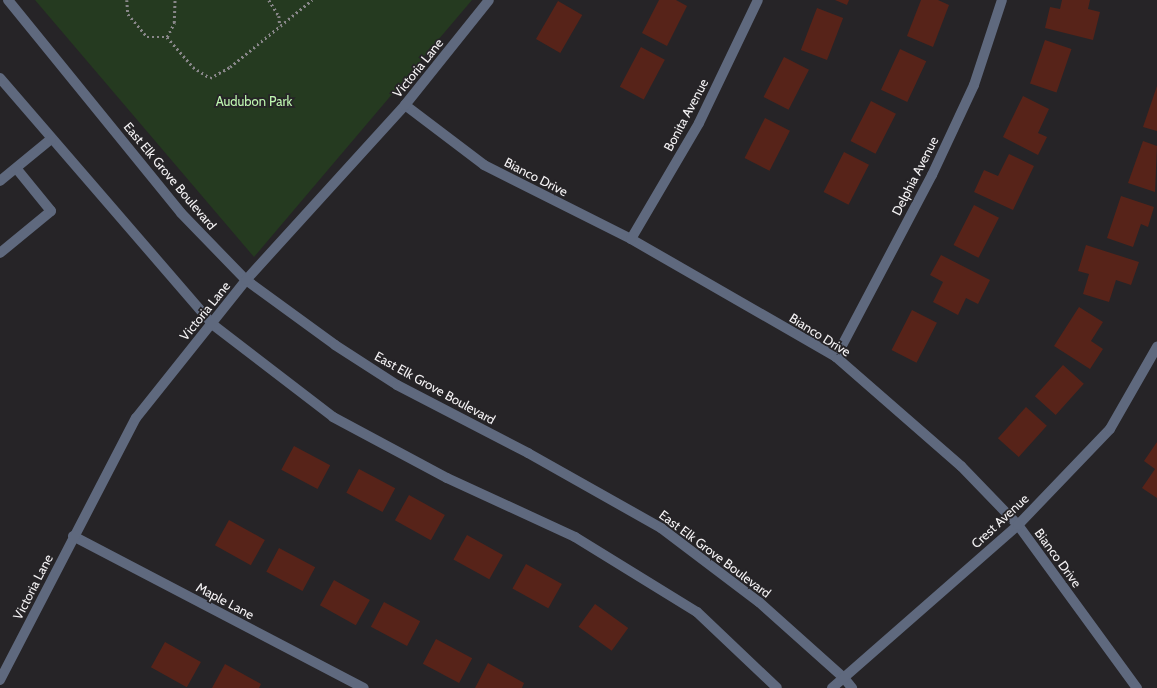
<!DOCTYPE html>
<html>
<head>
<meta charset="utf-8">
<style>
  body { margin:0 }
  #map { position:relative; width:1157px; height:688px; overflow:hidden; background:#262427; font-family:Cabin,sans-serif }
  div>[style] { position:absolute }
  .green>* { inset:0; background:#253a20 }
  .building>* { inset:0; background:#572319; transform-origin:0 0 }
  .path>* { height:2.5px; margin-top:-1.25px; transform-origin:0; background:repeating-linear-gradient(90deg,#89878a 0 2px,transparent 0 5px) }
  .minor>* { height:10px; margin:-5px; padding:0 5px; transform-origin:5px; border-radius:5px; background:#5f697e }
  span { translate:-50% -50%; white-space:nowrap; text-align:center; line-height:1.15; -webkit-text-stroke:3.5px #262427; paint-order:stroke }
  .street-label { font-size:13px; color:#f4f2f4 }
  .park-label { font-size:13px; color:#bef6b0 }
</style>
</head>
<body>
<div id="map">
  <div class="green">
    <div style="clip-path:polygon(35px 0,472px 0,254px 257px)"></div>
  </div>
  <div class="building">
    <div style="clip-path:polygon(659px 0,676px 0,687px 6px,667px 46px,642px 33px)"></div>
    <div style="clip-path:polygon(835px 0,849px 0,847px 5px)"></div>
    <div style="clip-path:polygon(921px 0,938px 0,949px 5px,933px 47px,907px 36px)"></div>
    <div style="clip-path:polygon(1062px 0,1090px 0,1088px 9px,1100px 12px,1093px 40px,1045px 28px,1050px 7px,1060px 9px)"></div>
    <div style="left:558px;top:1px;width:28px;height:44px;rotate:30deg"></div>
    <div style="left:817px;top:8px;width:28px;height:45px;rotate:21deg"></div>
    <div style="left:1045px;top:40px;width:28px;height:46px;rotate:19deg"></div>
    <div style="left:641px;top:47px;width:27px;height:45px;rotate:28deg"></div>
    <div style="left:900px;top:49px;width:29px;height:45px;rotate:25deg"></div>
    <div style="left:784px;top:57px;width:28px;height:45px;rotate:27deg"></div>
    <div style="clip-path:polygon(1157px 86px,1157px 131px,1143px 127px)"></div>
    <div style="clip-path:polygon(1023px 96px,1049px 109px,1038px 133px,1047px 137px,1038px 155px,1003px 137px)"></div>
    <div style="left:871px;top:101px;width:28px;height:45px;rotate:27deg"></div>
    <div style="left:765px;top:118px;width:28px;height:45px;rotate:27deg"></div>
    <div style="clip-path:polygon(1143px 141px,1157px 146px,1155px 192px,1128px 183px)"></div>
    <div style="left:844px;top:152px;width:28px;height:45px;rotate:27deg"></div>
    <div style="clip-path:polygon(1009px 154px,1034px 166px,1013px 210px,974px 192px,984px 170px,998px 176px)"></div>
    <div style="clip-path:polygon(1121px 196px,1154px 207px,1148px 227px,1141px 224px,1133px 247px,1107px 238px)"></div>
    <div style="left:974px;top:205px;width:28px;height:45px;rotate:27deg"></div>
    <div style="clip-path:polygon(1086px 245px,1139px 262px,1131px 285px,1116px 280px,1109px 302px,1083px 294px,1089px 274px,1078px 271px)"></div>
    <div style="clip-path:polygon(941px 255px,990px 280px,978px 304px,966px 298px,958px 315px,933px 302px,943px 282px,930px 275px)"></div>
    <div style="clip-path:polygon(1079px 307px,1103px 322px,1091px 341px,1103px 349px,1090px 369px,1054px 346px)"></div>
    <div style="left:912px;top:310px;width:28px;height:45px;rotate:27deg"></div>
    <div style="left:1063px;top:365px;width:28px;height:42px;rotate:42deg"></div>
    <div style="left:1026px;top:407px;width:28px;height:42px;rotate:42deg"></div>
    <div style="clip-path:polygon(1157px 442px,1157px 498px,1142px 488px,1155px 469px,1144px 461px)"></div>
    <div style="left:294px;top:446px;width:41px;height:27px;rotate:28deg"></div>
    <div style="left:359px;top:469px;width:41px;height:27px;rotate:28deg"></div>
    <div style="left:409px;top:495px;width:41px;height:29px;rotate:29deg"></div>
    <div style="left:229px;top:520px;width:41px;height:29px;rotate:29deg"></div>
    <div style="left:467px;top:535px;width:41px;height:28px;rotate:29deg"></div>
    <div style="left:279px;top:548px;width:41px;height:27px;rotate:28deg"></div>
    <div style="left:526px;top:564px;width:41px;height:28px;rotate:29deg"></div>
    <div style="left:334px;top:580px;width:41px;height:29px;rotate:29deg"></div>
    <div style="left:384px;top:602px;width:41px;height:28px;rotate:28deg"></div>
    <div style="left:595px;top:604px;width:41px;height:28px;rotate:36deg"></div>
    <div style="left:436px;top:639px;width:41px;height:28px;rotate:28deg"></div>
    <div style="left:165px;top:642px;width:41px;height:29px;rotate:29deg"></div>
    <div style="clip-path:polygon(488px 663px,524px 683px,522px 688px,475px 688px)"></div>
    <div style="clip-path:polygon(225px 664px,261px 684px,259px 688px,212px 688px)"></div>
  </div>
  <div class="path">
    <div style="left:127px;top:0;width:14px;rotate:86deg"></div>
    <div style="left:128px;top:14px;width:30px;rotate:50deg"></div>
    <div style="left:147px;top:37px;width:20px"></div>
    <div style="left:167px;top:37px;width:40px;rotate:49deg"></div>
    <div style="left:193px;top:67px;width:20px;rotate:33deg"></div>
    <div style="left:210px;top:78px;width:23px;rotate:-29deg"></div>
    <div style="left:230px;top:67px;width:106px;rotate:-39.3deg"></div>
    <div style="left:269px;top:0;width:19px;rotate:58deg"></div>
    <div style="left:279px;top:16px;width:10px;rotate:84deg"></div>
    <div style="left:167px;top:37px;width:16px;rotate:-63deg"></div>
    <div style="left:174px;top:23px;width:23px;rotate:-88deg"></div>
  </div>
  <div class="minor">
    <div style="left:8px;top:0;width:274px;rotate:50.9deg"></div>
    <div style="left:181px;top:213px;width:93px;rotate:45.9deg"></div>
    <div style="left:246px;top:280px;width:110px;rotate:36.1deg"></div>
    <div style="left:335px;top:345px;width:74px;rotate:32.8deg"></div>
    <div style="left:397px;top:385px;width:148px;rotate:27.4deg"></div>
    <div style="left:528px;top:453px;width:153px;rotate:29.4deg"></div>
    <div style="left:661px;top:528px;width:123px;rotate:37.1deg"></div>
    <div style="left:759px;top:602px;width:114px;rotate:41.8deg"></div>
    <div style="left:844px;top:678px;width:13px;rotate:51deg"></div>
    <div style="left:0;top:78px;width:325px;rotate:49.2deg"></div>
    <div style="left:212px;top:324px;width:153px;rotate:37.5deg"></div>
    <div style="left:333px;top:417px;width:129px;rotate:28.2deg"></div>
    <div style="left:447px;top:478px;width:141px;rotate:24.7deg"></div>
    <div style="left:575px;top:537px;width:143px;rotate:31.6deg"></div>
    <div style="left:697px;top:612px;width:110px;rotate:43.5deg"></div>
    <div style="left:405px;top:105px;width:99px;rotate:37.2deg"></div>
    <div style="left:484px;top:165px;width:165px;rotate:26.7deg"></div>
    <div style="left:631px;top:239px;width:237px;rotate:29.9deg"></div>
    <div style="left:836px;top:357px;width:166px;rotate:41.1deg"></div>
    <div style="left:961px;top:466px;width:82px;rotate:46deg"></div>
    <div style="left:1018px;top:525px;width:202px;rotate:53.9deg"></div>
    <div style="left:0;top:181px;width:66px;rotate:-39.5deg"></div>
    <div style="left:631px;top:239px;width:134px;rotate:-59.6deg"></div>
    <div style="left:699px;top:123px;width:136px;rotate:-64.4deg"></div>
    <div style="left:0;top:253px;width:66px;rotate:-39.5deg"></div>
    <div style="left:51px;top:211px;width:55px;rotate:-129.1deg"></div>
    <div style="left:836px;top:357px;width:206px;rotate:-62.2deg"></div>
    <div style="left:932px;top:175px;width:99px;rotate:-65deg"></div>
    <div style="left:974px;top:85px;width:89px;rotate:-71.8deg"></div>
    <div style="left:73px;top:536px;width:328px;rotate:27.6deg"></div>
    <div style="left:0;top:680px;width:295px;rotate:-62.6deg"></div>
    <div style="left:136px;top:418px;width:176px;rotate:-51.4deg"></div>
    <div style="left:246px;top:280px;width:236px;rotate:-47.7deg"></div>
    <div style="left:405px;top:105px;width:134px;rotate:-51.3deg"></div>
    <div style="left:832px;top:688px;width:247px;rotate:-41.2deg"></div>
    <div style="left:1018px;top:525px;width:133px;rotate:-46.2deg"></div>
    <div style="left:1110px;top:429px;width:95px;rotate:-60.2deg"></div>
  </div>
  <div class="street-label">
    <span style="left:418px;top:68px;rotate:-51deg">Victoria Lane</span>
    <span style="left:686px;top:115px;rotate:-62deg">Bonita Avenue</span>
    <span style="left:170px;top:176px;rotate:50deg">East Elk Grove Boulevard</span>
    <span style="left:915px;top:176px;rotate:-63deg">Delphia Avenue</span>
    <span style="left:536px;top:177px;rotate:27deg">Bianco Drive</span>
    <span style="left:205px;top:311px;rotate:-51deg">Victoria Lane</span>
    <span style="left:820px;top:335px;rotate:32deg">Bianco Drive</span>
    <span style="left:435px;top:388px;rotate:29deg">East Elk Grove Boulevard</span>
    <span style="left:1000px;top:521px;rotate:-43deg">Crest Avenue</span>
    <span style="left:715px;top:554px;rotate:37deg">East Elk Grove Boulevard</span>
    <span style="left:1058px;top:558px;rotate:54deg">Bianco Drive</span>
    <span style="left:33px;top:587px;rotate:-63deg">Victoria Lane</span>
    <span style="left:225px;top:601px;rotate:28deg">Maple Lane</span>
  </div>
  <div class="park-label">
    <span style="left:254px;top:101px">Audubon Park</span>
  </div>
</div>
</body>
</html>
